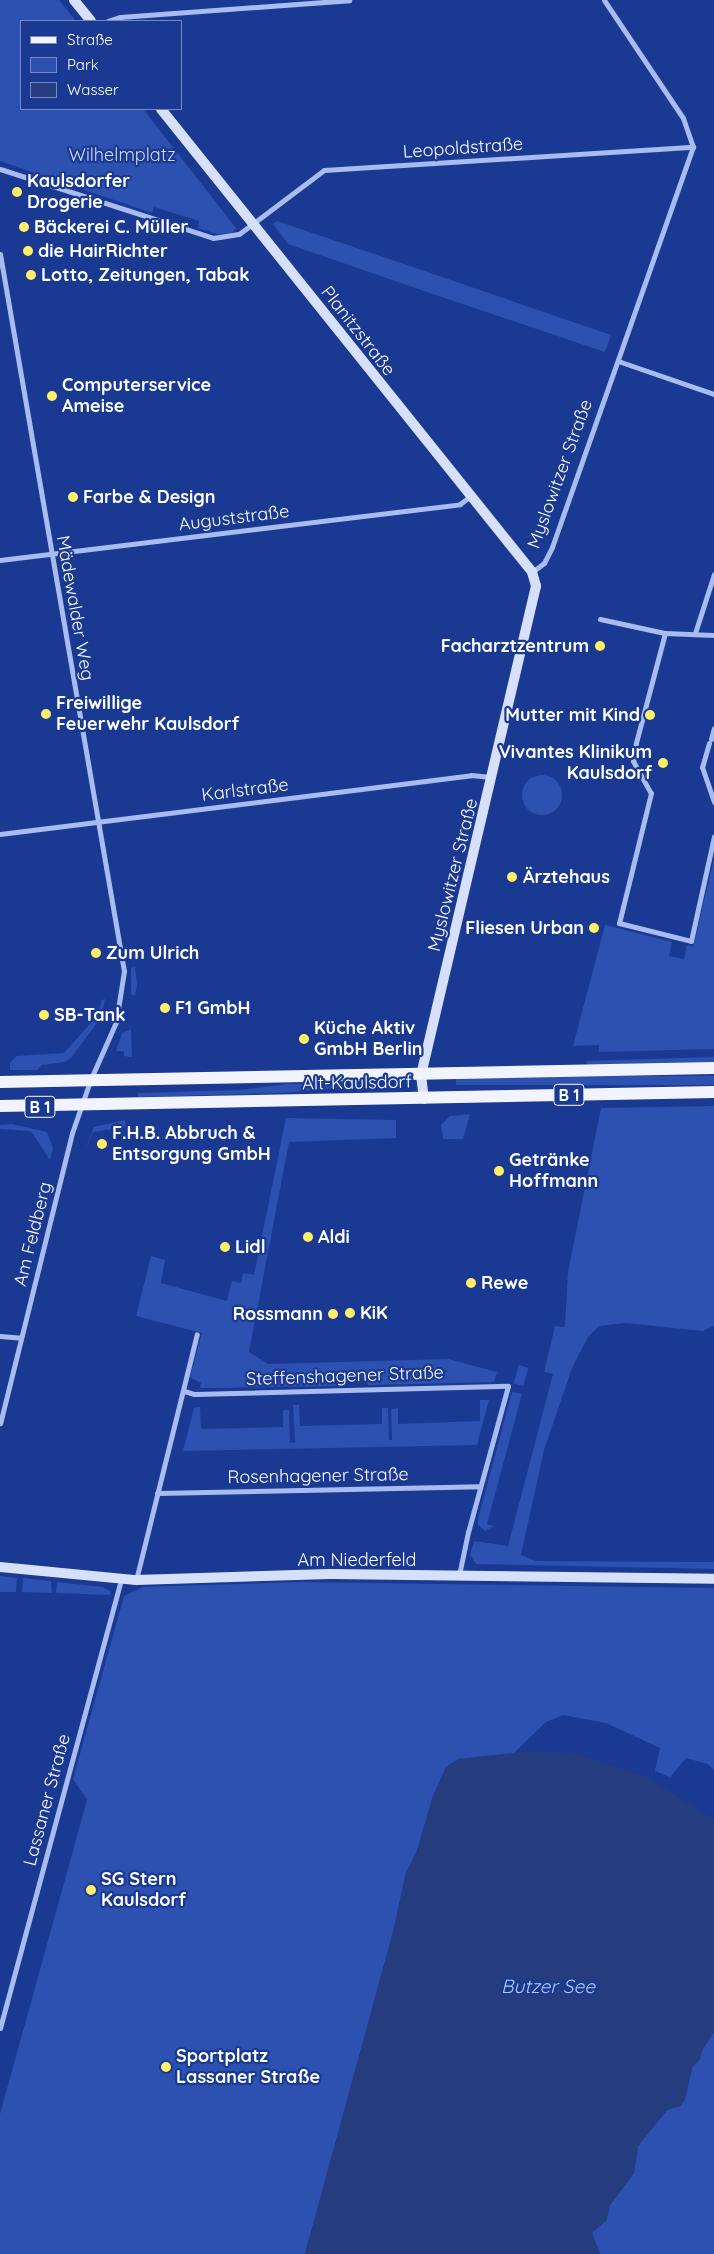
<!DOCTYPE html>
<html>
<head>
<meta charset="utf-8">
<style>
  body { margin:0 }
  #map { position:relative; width:714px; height:2254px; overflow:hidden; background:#1a3992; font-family:Quicksand,sans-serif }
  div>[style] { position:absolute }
  .green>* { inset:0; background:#2d51b0; transform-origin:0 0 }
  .round { border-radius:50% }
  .water>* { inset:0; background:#253c7f }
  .street>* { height:5px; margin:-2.5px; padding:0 2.5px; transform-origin:2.5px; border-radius:2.5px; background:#a9bcef }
  .secondary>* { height:10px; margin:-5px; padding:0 5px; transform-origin:5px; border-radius:5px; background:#d7e0fb }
  .primary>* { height:12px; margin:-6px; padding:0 6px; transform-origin:6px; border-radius:6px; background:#f1f4ff }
  .dots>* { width:14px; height:14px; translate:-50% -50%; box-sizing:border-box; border:2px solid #1a3992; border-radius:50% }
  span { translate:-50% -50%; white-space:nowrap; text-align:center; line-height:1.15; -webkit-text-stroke:4.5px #1a3992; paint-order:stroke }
  .shield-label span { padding:1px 4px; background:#1a3992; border:1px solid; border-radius:4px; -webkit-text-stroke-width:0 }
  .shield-label { font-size:16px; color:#fff; font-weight:700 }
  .street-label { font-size:18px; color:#fff }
  .park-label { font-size:18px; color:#d0dcfb }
  .poi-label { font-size:18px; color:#fff; font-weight:700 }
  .left { translate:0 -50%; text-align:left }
  .right { translate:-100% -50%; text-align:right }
  .water-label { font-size:19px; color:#b5c7f6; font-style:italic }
  .legend { position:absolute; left:20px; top:20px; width:162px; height:90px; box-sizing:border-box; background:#1a3992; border:1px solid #7688be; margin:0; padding:6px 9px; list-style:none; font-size:15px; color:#fff }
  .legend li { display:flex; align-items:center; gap:10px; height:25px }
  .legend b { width:25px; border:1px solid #7688be }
</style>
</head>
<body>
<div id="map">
  <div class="green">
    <div style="clip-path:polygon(0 0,59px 0,76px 21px,21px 21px,21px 109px,143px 109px,236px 228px,232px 233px,217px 234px,198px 228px,199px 221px,154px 207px,152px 213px,0 161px)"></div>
    <div style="clip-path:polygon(277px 221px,401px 263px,611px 335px,605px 352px,427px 292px,288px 244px,273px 224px)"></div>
    <div class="round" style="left:522px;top:775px;width:40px;height:40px"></div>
    <div style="clip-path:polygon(714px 859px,714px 1049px,599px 1052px,599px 1045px,573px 1046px,605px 925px,672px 942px,669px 956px,684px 959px,687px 945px,693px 947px)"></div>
    <div style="clip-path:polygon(135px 967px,137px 984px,135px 996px,131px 994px,131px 968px)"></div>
    <div style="clip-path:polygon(105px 999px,101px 1017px,72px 1057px,65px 1062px,42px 1065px,37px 1070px,10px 1070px,10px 1063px,17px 1056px,64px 1053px,97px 1016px,102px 1000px)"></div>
    <div style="clip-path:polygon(131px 1029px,132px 1057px,124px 1056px,124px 1051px,116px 1051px,122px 1033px)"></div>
    <div style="clip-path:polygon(714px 1057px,714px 1062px,588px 1065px,585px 1061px)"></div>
    <div style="left:714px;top:1076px;width:9px;height:258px;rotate:90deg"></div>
    <div style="clip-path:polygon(339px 1083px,339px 1088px,283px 1093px,138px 1097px,138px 1093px,240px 1090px,286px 1084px)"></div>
    <div style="clip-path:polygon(714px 1106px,714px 1326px,703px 1331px,625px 1323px,599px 1326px,588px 1337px,572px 1368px,544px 1450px,521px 1555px,536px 1561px,714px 1562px,714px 1569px,476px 1564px,470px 1555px,474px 1541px,508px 1546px,553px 1374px,544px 1372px,555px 1326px,565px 1327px,568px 1272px,601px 1108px)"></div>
    <div style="clip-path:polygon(470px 1114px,463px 1139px,443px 1139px,441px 1125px,450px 1116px)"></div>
    <div style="clip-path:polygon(286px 1118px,396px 1120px,396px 1138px,289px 1142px,249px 1352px,268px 1364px,448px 1359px,497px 1372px,494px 1382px,368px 1385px,366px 1379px,342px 1380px,339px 1386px,200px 1388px,201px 1383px,190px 1377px,202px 1333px,136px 1316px,151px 1256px,165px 1260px,161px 1283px,227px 1301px,232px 1281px,241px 1283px,243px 1273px,254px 1275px)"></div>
    <div style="clip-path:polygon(125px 1120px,125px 1127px,93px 1132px,85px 1151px,94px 1127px)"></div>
    <div style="clip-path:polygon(12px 1124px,47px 1132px,53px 1148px,50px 1160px,31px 1131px,0 1129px,0 1125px)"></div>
    <div style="left:519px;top:1365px;width:10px;height:19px;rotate:17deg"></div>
    <div style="clip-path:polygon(512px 1392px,522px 1394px,487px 1524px,494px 1526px,485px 1531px,478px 1525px,478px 1519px)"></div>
    <div style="clip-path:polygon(480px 1400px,489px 1400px,477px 1445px,183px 1451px,194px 1408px,200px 1407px,201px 1429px,283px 1427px,283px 1410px,289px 1410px,290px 1443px,295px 1442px,293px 1405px,299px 1405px,300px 1426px,382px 1424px,382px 1408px,388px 1408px,389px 1440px,392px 1440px,391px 1409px,398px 1408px,398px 1424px,480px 1421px)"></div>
    <div style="clip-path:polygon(0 1576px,17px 1578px,16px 1592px,0 1592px)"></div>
    <div style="clip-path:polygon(23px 1578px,51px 1581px,52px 1593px,22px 1592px)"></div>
    <div style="clip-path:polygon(57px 1582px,103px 1587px,111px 1592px,110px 1595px,56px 1593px)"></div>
    <div style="clip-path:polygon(301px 1582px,714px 1588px,714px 1770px,708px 1764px,686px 1758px,670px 1777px,655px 1771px,660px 1748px,606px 1723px,563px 1715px,546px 1722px,514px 1753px,446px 1767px,433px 1796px,417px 1851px,406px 1873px,393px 1932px,305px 2254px,0 2254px,0 2114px,87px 1800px,73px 1779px,124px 1596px,143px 1587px)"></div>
    <div style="clip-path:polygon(714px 2032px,714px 2254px,600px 2254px,592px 2233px,606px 2220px,610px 2205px,634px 2173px,638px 2146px,667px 2110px,680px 2106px,685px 2099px,692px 2068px,700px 2059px,702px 2050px)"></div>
  </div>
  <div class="water">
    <div style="clip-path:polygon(530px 1751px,574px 1753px,646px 1777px,714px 1819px,714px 2032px,702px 2050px,700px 2059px,692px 2068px,685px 2099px,680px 2106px,667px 2110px,638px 2146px,634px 2173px,610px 2205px,607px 2220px,592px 2233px,600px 2254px,305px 2254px,393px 1932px,406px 1873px,417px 1851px,433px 1796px,446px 1767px,458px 1759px)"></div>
  </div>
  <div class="street">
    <div style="left:108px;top:21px;width:13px;rotate:-18deg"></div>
    <div style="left:120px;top:17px;width:230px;rotate:-4.2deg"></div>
    <div style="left:0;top:169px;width:224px;rotate:17.9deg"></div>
    <div style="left:213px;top:238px;width:26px;rotate:-9deg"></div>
    <div style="left:239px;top:234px;width:106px;rotate:-37deg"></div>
    <div style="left:324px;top:170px;width:370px;rotate:-3.6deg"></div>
    <div style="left:0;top:254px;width:728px;rotate:80.19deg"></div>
    <div style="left:124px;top:971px;width:52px;rotate:98.9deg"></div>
    <div style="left:116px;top:1022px;width:64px;rotate:113.8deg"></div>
    <div style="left:90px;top:1081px;width:55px;rotate:109.1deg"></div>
    <div style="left:72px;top:1133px;width:299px;rotate:103.9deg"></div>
    <div style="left:618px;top:361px;width:102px;rotate:19deg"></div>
    <div style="left:0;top:560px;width:463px;rotate:-6.9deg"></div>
    <div style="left:460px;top:504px;width:11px;rotate:-38deg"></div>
    <div style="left:532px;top:572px;width:15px;rotate:-37deg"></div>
    <div style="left:544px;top:563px;width:18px;rotate:-63deg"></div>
    <div style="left:552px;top:547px;width:424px;rotate:-70.6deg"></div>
    <div style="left:693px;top:147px;width:31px;rotate:-109deg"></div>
    <div style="left:683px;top:118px;width:142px;rotate:-123.8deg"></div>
    <div style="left:600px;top:619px;width:66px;rotate:12.2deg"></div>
    <div style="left:665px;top:633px;width:49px;rotate:2.3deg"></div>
    <div style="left:665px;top:633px;width:114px;rotate:104.8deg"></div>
    <div style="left:636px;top:743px;width:18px;rotate:99deg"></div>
    <div style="left:633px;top:761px;width:37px;rotate:61deg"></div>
    <div style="left:651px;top:793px;width:134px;rotate:103.8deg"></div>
    <div style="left:619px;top:923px;width:74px;rotate:14deg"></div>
    <div style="left:691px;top:941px;width:107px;rotate:-77.6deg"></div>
    <div style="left:695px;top:633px;width:62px;rotate:-72.1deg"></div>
    <div style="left:711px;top:739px;width:11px;rotate:-75deg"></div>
    <div style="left:709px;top:743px;width:25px;rotate:106deg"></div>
    <div style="left:702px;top:767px;width:37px;rotate:71deg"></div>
    <div style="left:0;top:834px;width:475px;rotate:-7.1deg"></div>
    <div style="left:471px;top:775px;width:20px;rotate:6deg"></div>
    <div style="left:0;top:1336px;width:21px;rotate:5deg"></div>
    <div style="left:184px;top:1391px;width:10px;rotate:17deg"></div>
    <div style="left:194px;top:1394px;width:314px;rotate:-1.5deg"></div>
    <div style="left:508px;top:1386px;width:151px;rotate:105.3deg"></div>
    <div style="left:468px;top:1532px;width:44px;rotate:101.8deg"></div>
    <div style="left:157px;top:1493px;width:323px;rotate:-1.2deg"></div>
    <div style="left:136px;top:1580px;width:253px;rotate:-76.1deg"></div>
    <div style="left:0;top:2028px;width:465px;rotate:-74.9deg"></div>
  </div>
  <div class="secondary">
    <div style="left:74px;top:0;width:27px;rotate:51deg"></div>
    <div style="left:161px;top:109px;width:593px;rotate:51.29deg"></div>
    <div style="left:532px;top:572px;width:15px;rotate:74deg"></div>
    <div style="left:536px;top:586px;width:502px;rotate:103.23deg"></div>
    <div style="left:421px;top:1075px;width:24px;rotate:83deg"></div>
    <div style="left:0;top:1567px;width:137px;rotate:5.5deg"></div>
    <div style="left:136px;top:1580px;width:194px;rotate:-1.8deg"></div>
    <div style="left:330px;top:1574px;width:384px;rotate:0.7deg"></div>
  </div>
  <div class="primary">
    <div style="left:0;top:1082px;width:714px;rotate:-1.12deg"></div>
    <div style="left:0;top:1106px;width:714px;rotate:-1.12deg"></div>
  </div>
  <div class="dots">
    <div style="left:17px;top:192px;background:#ffee67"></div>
    <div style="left:24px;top:227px;background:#ffee67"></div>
    <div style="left:28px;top:251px;background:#ffee67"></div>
    <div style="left:31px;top:275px;background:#ffee67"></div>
    <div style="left:52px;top:396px;background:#ffee67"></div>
    <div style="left:73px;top:497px;background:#ffee67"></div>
    <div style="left:600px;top:646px;background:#ffee67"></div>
    <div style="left:46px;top:714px;background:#ffee67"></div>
    <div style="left:650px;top:715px;background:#ffee67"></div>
    <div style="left:663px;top:763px;background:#ffee67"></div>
    <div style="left:512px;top:877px;background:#ffee67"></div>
    <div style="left:594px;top:928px;background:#ffee67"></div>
    <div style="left:96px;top:953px;background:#ffee67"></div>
    <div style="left:165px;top:1008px;background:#ffee67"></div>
    <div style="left:44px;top:1015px;background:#ffee67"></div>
    <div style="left:304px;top:1039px;background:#ffee67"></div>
    <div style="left:102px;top:1144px;background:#ffee67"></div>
    <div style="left:499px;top:1171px;background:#ffee67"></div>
    <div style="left:308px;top:1237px;background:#ffee67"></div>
    <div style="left:225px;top:1247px;background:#ffee67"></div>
    <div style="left:471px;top:1283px;background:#ffee67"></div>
    <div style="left:350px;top:1313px;background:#ffee67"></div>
    <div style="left:333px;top:1314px;background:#ffee67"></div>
    <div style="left:91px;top:1890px;background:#ffee67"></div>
    <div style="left:166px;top:2067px;background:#ffee67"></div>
  </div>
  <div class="shield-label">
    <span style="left:569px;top:1095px">B 1</span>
    <span style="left:40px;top:1107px">B 1</span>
  </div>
  <div class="street-label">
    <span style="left:463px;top:148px;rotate:-4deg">Leopoldstraße</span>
    <span style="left:358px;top:331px;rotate:52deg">Planitzstraße</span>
    <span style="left:560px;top:474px;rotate:-70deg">Myslowitzer Straße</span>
    <span style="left:234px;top:518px;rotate:-7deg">Auguststraße</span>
    <span style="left:75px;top:608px;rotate:80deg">Mädewalder Weg</span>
    <span style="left:245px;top:790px;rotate:-7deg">Karlstraße</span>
    <span style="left:453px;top:875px;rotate:-76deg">Myslowitzer Straße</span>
    <span style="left:357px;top:1083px;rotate:-1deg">Alt-Kaulsdorf</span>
    <span style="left:33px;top:1234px;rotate:-76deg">Am Feldberg</span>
    <span style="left:345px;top:1376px;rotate:-2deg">Steffenshagener Straße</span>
    <span style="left:318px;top:1476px;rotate:-1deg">Rosenhagener Straße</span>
    <span style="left:357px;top:1560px">Am Niederfeld</span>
    <span style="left:47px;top:1800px;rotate:-75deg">Lassaner Straße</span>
  </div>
  <div class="park-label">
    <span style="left:122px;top:155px">Wilhelmplatz</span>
  </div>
  <div class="poi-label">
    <span class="left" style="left:27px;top:192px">Kaulsdorfer<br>Drogerie</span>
    <span class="left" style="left:34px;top:227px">Bäckerei C. Müller</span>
    <span class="left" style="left:38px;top:251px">die HairRichter</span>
    <span class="left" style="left:41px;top:275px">Lotto, Zeitungen, Tabak</span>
    <span class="left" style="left:62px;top:396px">Computerservice<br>Ameise</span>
    <span class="left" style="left:83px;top:497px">Farbe &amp; Design</span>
    <span class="right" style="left:589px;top:646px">Facharztzentrum</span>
    <span class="left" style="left:56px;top:714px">Freiwillige<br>Feuerwehr Kaulsdorf</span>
    <span class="right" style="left:640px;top:715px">Mutter mit Kind</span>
    <span class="right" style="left:652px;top:763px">Vivantes Klinikum<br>Kaulsdorf</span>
    <span class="left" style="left:523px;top:877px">Ärztehaus</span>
    <span class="right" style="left:584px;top:928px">Fliesen Urban</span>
    <span class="left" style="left:106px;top:953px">Zum Ulrich</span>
    <span class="left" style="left:175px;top:1008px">F1 GmbH</span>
    <span class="left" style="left:54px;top:1015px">SB-Tank</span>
    <span class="left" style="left:314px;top:1039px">Küche Aktiv<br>GmbH Berlin</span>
    <span class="left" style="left:112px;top:1144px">F.H.B. Abbruch &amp;<br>Entsorgung GmbH</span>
    <span class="left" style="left:509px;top:1171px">Getränke<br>Hoffmann</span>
    <span class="left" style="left:318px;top:1237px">Aldi</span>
    <span class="left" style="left:235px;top:1247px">Lidl</span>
    <span class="left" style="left:481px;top:1283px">Rewe</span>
    <span class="left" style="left:360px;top:1313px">KiK</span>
    <span class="right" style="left:323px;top:1314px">Rossmann</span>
    <span class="left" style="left:101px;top:1890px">SG Stern<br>Kaulsdorf</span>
    <span class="left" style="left:176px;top:2067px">Sportplatz<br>Lassaner Straße</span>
  </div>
  <div class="water-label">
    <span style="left:548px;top:1987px">Butzer See</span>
  </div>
  <ul class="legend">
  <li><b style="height:6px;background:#f1f4ff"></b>Straße</li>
  <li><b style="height:14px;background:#2d51b0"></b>Park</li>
  <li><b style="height:14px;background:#253c7f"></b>Wasser</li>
  </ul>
</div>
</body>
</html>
